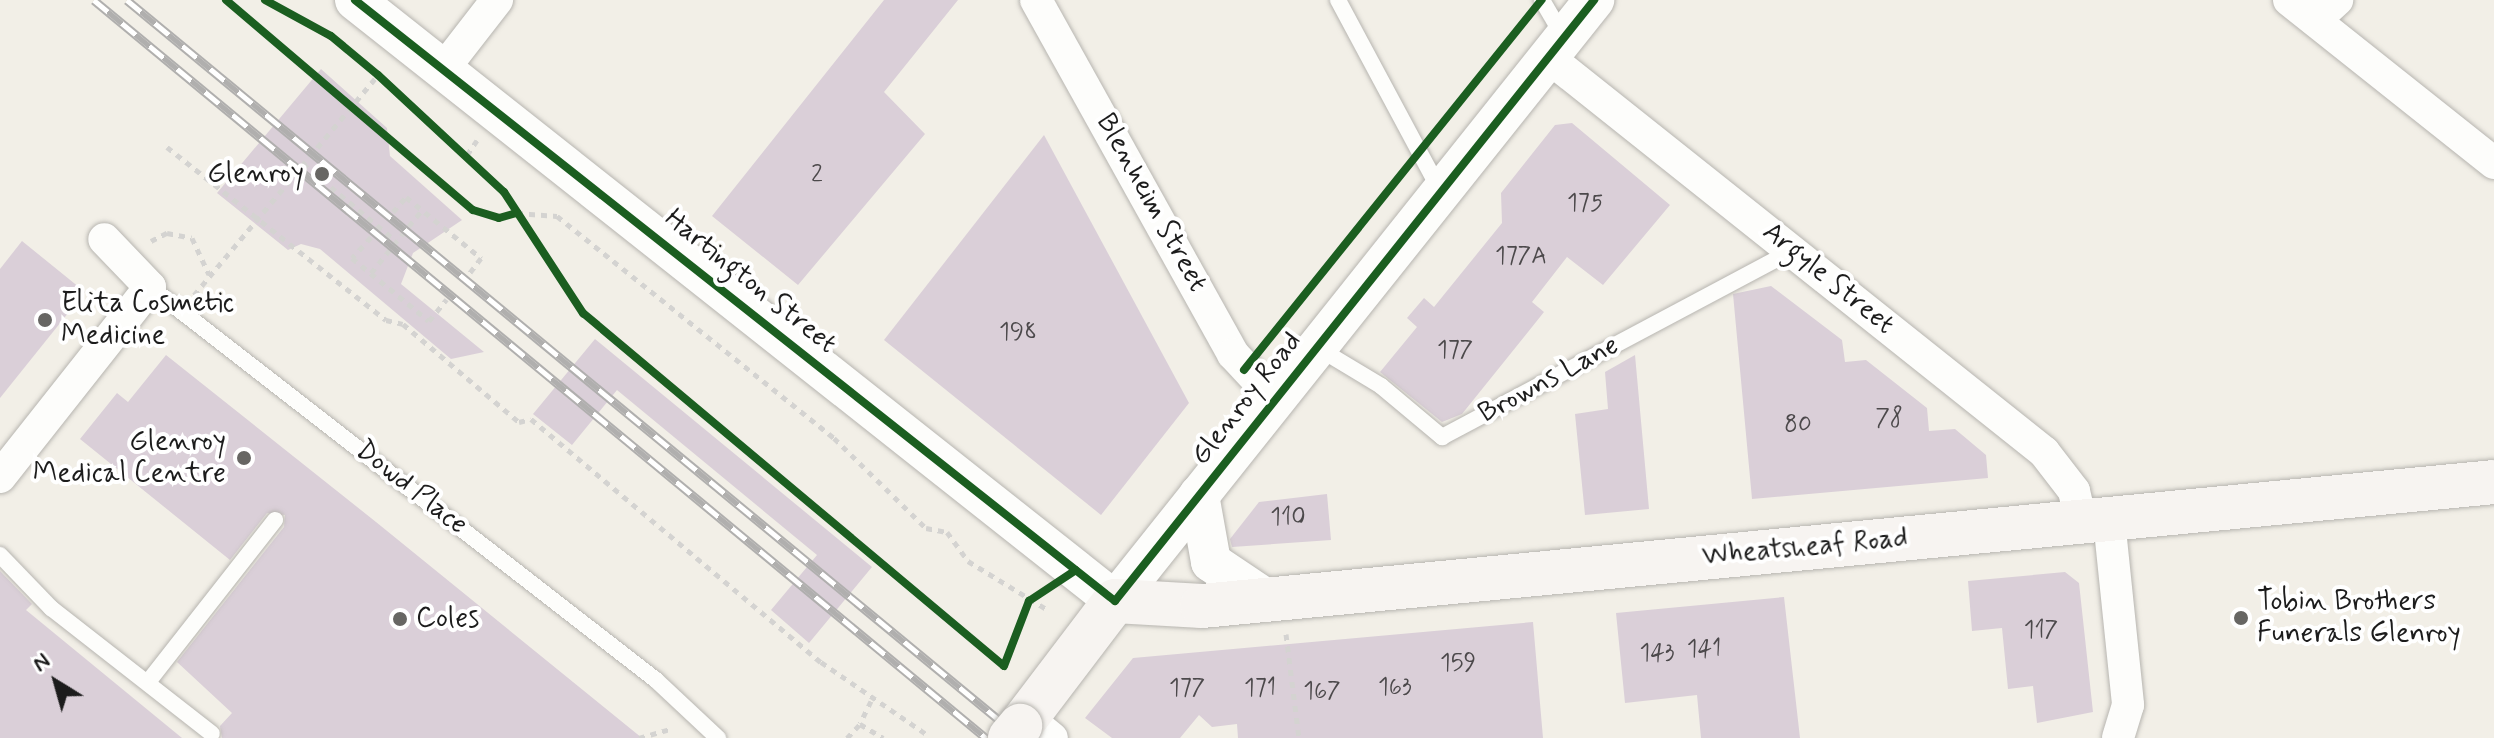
<!DOCTYPE html>
<html>
<head>
<meta charset="utf-8">
<style>
  body { margin:0 }
  #map { position:relative; width:2494px; height:738px; overflow:hidden; background:#f2efe7; font-family:Mynerve,sans-serif }
  div>[style] { position:absolute }
  .building>* { inset:0; background:#dacfd8 }
  .path>* { height:5px; margin-top:-2.5px; transform-origin:0; background:repeating-linear-gradient(90deg,#d4d3d1 0 6px,transparent 0 12px) }
  .roads { filter:drop-shadow(0 0 2px #b7b5b0) drop-shadow(0 0 2px #b7b5b0) }
  .service>* { height:16px; margin:-8px; padding:0 8px; transform-origin:8px; border-radius:8px; background:#fdfdfb }
  .minor>* { height:32px; margin:-16px; padding:0 16px; transform-origin:16px; border-radius:16px; background:#fdfdfb }
  .tertiary>* { height:40px; margin:-20px; padding:0 20px; transform-origin:20px; border-radius:20px; background:#fdfdfb }
  .secondary>* { height:44px; margin:-22px; padding:0 22px; transform-origin:22px; border-radius:22px; background:#f7f4f1 }
  .rail>* { height:9px; margin-top:-4.5px; transform-origin:0; background:repeating-linear-gradient(90deg,#fff 0 18px,#b0afae 0 36px); box-sizing:border-box; border-block:2px solid #b0afae }
  .bridges { filter:drop-shadow(0 0 2px #b7b5b0) drop-shadow(0 0 2px #b7b5b0) }
  .secondary-bridge>* { height:44px; margin:-22px; padding:0 22px; transform-origin:22px; border-radius:22px; background:#f7f4f1 }
  .cycleway>* { height:8px; margin:-4px; padding:0 4px; transform-origin:4px; border-radius:4px; background:#1b5e20 }
  .dots>* { width:22px; height:22px; translate:-50% -50%; box-sizing:border-box; border:4px solid #fff; border-radius:50% }
  span { translate:-50% -50%; white-space:nowrap; text-align:center; line-height:1.15; -webkit-text-stroke:8px #fff; paint-order:stroke }
  .number-label { font-size:24px; color:#4c494b }
  .number-label span { -webkit-text-stroke-width:0 }
  .poi-label { font-size:28px; color:#1c1c1c }
  .right { translate:-100% -50%; text-align:right }
  .left { translate:0 -50%; text-align:left }
  .street-label { font-size:28px; color:#1c1c1c }
  .north { position:absolute; left:16px; top:642px; width:80px; height:80px; -webkit-text-stroke:6px #fff; paint-order:stroke; rotate:323deg; font-size:22px; font-weight:700; line-height:32px; text-align:center; color:#1c1c1c }
  .north::after { content:''; display:block; margin:auto; width:28px; height:36px; background:#1c1c1c; clip-path:polygon(50% 0,100% 100%,50% 72%,0 100%) }
</style>
</head>
<body>
<div id="map">
  <div class="building">
    <div style="clip-path:polygon(884px 0,958px 0,884px 92px,925px 134px,798px 285px,712px 216px)"></div>
    <div style="clip-path:polygon(321px 69px,387px 128px,390px 156px,462px 220px,413px 253px,401px 284px,484px 352px,451px 359px,320px 249px,301px 244px,288px 250px,217px 193px)"></div>
    <div style="clip-path:polygon(1572px 123px,1670px 205px,1603px 285px,1567px 257px,1532px 302px,1544px 312px,1462px 414px,1442px 422px,1380px 372px,1417px 327px,1407px 318px,1424px 298px,1434px 307px,1502px 223px,1501px 193px,1555px 125px)"></div>
    <div style="clip-path:polygon(1044px 135px,1189px 403px,1101px 515px,884px 340px)"></div>
    <div style="clip-path:polygon(22px 241px,85px 292px,0 398px,0 269px)"></div>
    <div style="clip-path:polygon(1771px 286px,1842px 340px,1845px 362px,1866px 360px,1927px 408px,1929px 431px,1955px 429px,1986px 455px,1988px 478px,1752px 499px,1733px 294px)"></div>
    <div style="clip-path:polygon(595px 339px,872px 567px,809px 643px,771px 610px,817px 555px,617px 390px,572px 445px,533px 414px)"></div>
    <div style="clip-path:polygon(166px 355px,376px 522px,642px 738px,222px 738px,220px 726px,232px 713px,177px 662px,284px 527px,285px 515px,267px 513px,230px 560px,80px 439px,117px 393px,128px 402px)"></div>
    <div style="clip-path:polygon(1635px 355px,1649px 509px,1585px 515px,1575px 414px,1608px 409px,1605px 372px)"></div>
    <div style="clip-path:polygon(1327px 494px,1331px 540px,1232px 547px,1230px 539px,1259px 502px)"></div>
    <div style="clip-path:polygon(0 571px,32px 604px,26px 610px,182px 738px,0 738px)"></div>
    <div style="clip-path:polygon(2065px 572px,2079px 583px,2093px 712px,2037px 723px,2033px 686px,2008px 689px,2002px 628px,1972px 631px,1968px 581px)"></div>
    <div style="clip-path:polygon(1784px 597px,1800px 738px,1701px 738px,1697px 695px,1625px 703px,1616px 613px)"></div>
    <div style="clip-path:polygon(1533px 622px,1543px 738px,1238px 738px,1237px 724px,1212px 727px,1199px 715px,1180px 738px,1112px 738px,1085px 718px,1133px 658px)"></div>
  </div>
  <div class="path">
    <div style="left:167px;top:147px;width:279px;rotate:38.3deg"></div>
    <div style="left:386px;top:320px;width:17px;rotate:13deg"></div>
    <div style="left:403px;top:324px;width:152px;rotate:40.2deg"></div>
    <div style="left:519px;top:422px;width:12px;rotate:-14deg"></div>
    <div style="left:531px;top:419px;width:378px;rotate:40deg"></div>
    <div style="left:821px;top:662px;width:127px;rotate:34.4deg"></div>
    <div style="left:467px;top:155px;width:18px;rotate:-56deg"></div>
    <div style="left:303px;top:164px;width:121px;rotate:39.6deg"></div>
    <div style="left:393px;top:212px;width:20px;rotate:-49deg"></div>
    <div style="left:406px;top:197px;width:97px;rotate:39.1deg"></div>
    <div style="left:481px;top:258px;width:20px;rotate:127deg"></div>
    <div style="left:517px;top:213px;width:40px;rotate:4.3deg"></div>
    <div style="left:557px;top:216px;width:355px;rotate:38.7deg"></div>
    <div style="left:834px;top:438px;width:129px;rotate:44.4deg"></div>
    <div style="left:926px;top:528px;width:21px;rotate:11deg"></div>
    <div style="left:947px;top:532px;width:36px;rotate:54deg"></div>
    <div style="left:968px;top:561px;width:94px;rotate:31.5deg"></div>
    <div style="left:371px;top:237px;width:28px;rotate:132deg"></div>
    <div style="left:352px;top:258px;width:99px;rotate:39.3deg"></div>
    <div style="left:429px;top:321px;width:28px;rotate:-51deg"></div>
    <div style="left:151px;top:241px;width:18px;rotate:-27deg"></div>
    <div style="left:167px;top:233px;width:25px;rotate:11deg"></div>
    <div style="left:192px;top:238px;width:40px;rotate:65deg"></div>
    <div style="left:371px;top:273px;width:81px;rotate:-51deg"></div>
    <div style="left:194px;top:295px;width:287px;rotate:-50.1deg"></div>
    <div style="left:1286px;top:634px;width:105px;rotate:82.9deg"></div>
    <div style="left:871px;top:701px;width:25px;rotate:116deg"></div>
    <div style="left:860px;top:724px;width:27px;rotate:31deg"></div>
    <div style="left:639px;top:738px;width:33px;rotate:-16deg"></div>
    <div style="left:847px;top:738px;width:19px;rotate:-47deg"></div>
  </div>
  <div class="roads">
    <div class="service">
      <div style="left:1338px;top:0;width:216px;rotate:61.8deg"></div>
      <div style="left:1542px;top:0;width:42px;rotate:59.7deg"></div>
      <div style="left:150px;top:287px;width:641px;rotate:37.84deg"></div>
      <div style="left:656px;top:680px;width:85px;rotate:43.1deg"></div>
      <div style="left:1318px;top:348px;width:74px;rotate:31.1deg"></div>
      <div style="left:1381px;top:386px;width:80px;rotate:39.9deg"></div>
      <div style="left:1442px;top:437px;width:398px;rotate:-28deg"></div>
      <div style="left:0;top:555px;width:74px;rotate:46.1deg"></div>
      <div style="left:51px;top:608px;width:204px;rotate:38deg"></div>
      <div style="left:148px;top:682px;width:206px;rotate:-51.9deg"></div>
    </div>
    <div class="minor">
      <div style="left:1036px;top:0;width:405px;rotate:60.9deg"></div>
      <div style="left:1233px;top:354px;width:62px;rotate:47deg"></div>
      <div style="left:2289px;top:0;width:262px;rotate:38.5deg"></div>
      <div style="left:2315px;top:20px;width:30px;rotate:-42deg"></div>
      <div style="left:1548px;top:57px;width:634px;rotate:38.53deg"></div>
      <div style="left:2044px;top:452px;width:49px;rotate:52.4deg"></div>
      <div style="left:2074px;top:491px;width:32px;rotate:77deg"></div>
      <div style="left:445px;top:67px;width:85px;rotate:-52.2deg"></div>
      <div style="left:0;top:477px;width:242px;rotate:-51.7deg"></div>
      <div style="left:150px;top:287px;width:66px;rotate:-133.8deg"></div>
      <div style="left:2109px;top:520px;width:186px;rotate:84.1deg"></div>
      <div style="left:2128px;top:705px;width:34px;rotate:107deg"></div>
      <div style="left:1027px;top:718px;width:32px;rotate:39deg"></div>
    </div>
    <div class="tertiary">
      <div style="left:355px;top:0;width:969px;rotate:38.34deg"></div>
      <div style="left:1115px;top:601px;width:769px;rotate:-51.44deg"></div>
      <div style="left:1199px;top:495px;width:68px;rotate:79.8deg"></div>
      <div style="left:1211px;top:562px;width:66px;rotate:33.9deg"></div>
    </div>
    <div class="secondary">
      <div style="left:1020px;top:726px;width:157px;rotate:-52.8deg"></div>
      <div style="left:1115px;top:601px;width:87px;rotate:3.3deg"></div>
      <div style="left:1202px;top:606px;width:1298px;rotate:-5.48deg"></div>
    </div>
  </div>
  <div class="rail">
    <div style="left:94px;top:0;width:1158px;rotate:39.6deg"></div>
    <div style="left:127px;top:0;width:1159px;rotate:39.54deg"></div>
  </div>
  <div class="bridges">
    <div class="secondary-bridge">
      <div style="left:1010px;top:738px;width:16px;rotate:-50deg"></div>
    </div>
  </div>
  <div class="cycleway">
    <div style="left:226px;top:0;width:324px;rotate:40.4deg"></div>
    <div style="left:473px;top:210px;width:27px;rotate:17deg"></div>
    <div style="left:499px;top:218px;width:19px;rotate:-16deg"></div>
    <div style="left:265px;top:0;width:75px;rotate:28.6deg"></div>
    <div style="left:331px;top:36px;width:61px;rotate:39.7deg"></div>
    <div style="left:378px;top:75px;width:172px;rotate:42.9deg"></div>
    <div style="left:504px;top:192px;width:145px;rotate:56.9deg"></div>
    <div style="left:583px;top:313px;width:549px;rotate:39.98deg"></div>
    <div style="left:1004px;top:666px;width:70px;rotate:-69deg"></div>
    <div style="left:1029px;top:601px;width:56px;rotate:-33.4deg"></div>
    <div style="left:355px;top:0;width:969px;rotate:38.34deg"></div>
    <div style="left:1115px;top:601px;width:769px;rotate:-51.44deg"></div>
    <div style="left:1244px;top:370px;width:475px;rotate:-51.2deg"></div>
  </div>
  <div class="dots">
    <div style="left:322px;top:174px;background:#676663"></div>
    <div style="left:45px;top:320px;background:#676663"></div>
    <div style="left:244px;top:458px;background:#676663"></div>
    <div style="left:2241px;top:618px;background:#676663"></div>
    <div style="left:400px;top:619px;background:#676663"></div>
  </div>
  <div class="number-label">
    <span style="left:817px;top:175px">2</span>
    <span style="left:1585px;top:204px">175</span>
    <span style="left:1521px;top:257px">177A</span>
    <span style="left:1018px;top:333px">198</span>
    <span style="left:1455px;top:351px">177</span>
    <span style="left:1889px;top:419px">78</span>
    <span style="left:1798px;top:425px">80</span>
    <span style="left:1288px;top:518px">110</span>
    <span style="left:2041px;top:631px">117</span>
    <span style="left:1704px;top:650px">141</span>
    <span style="left:1657px;top:654px">143</span>
    <span style="left:1458px;top:664px">159</span>
    <span style="left:1395px;top:688px">163</span>
    <span style="left:1187px;top:689px">177</span>
    <span style="left:1260px;top:689px">171</span>
    <span style="left:1322px;top:692px">167</span>
  </div>
  <div class="poi-label">
    <span class="right" style="left:304px;top:174px">Glenroy</span>
    <span class="left" style="left:61px;top:320px">Elita Cosmetic<br>Medicine</span>
    <span class="right" style="left:226px;top:458px">Glenroy<br>Medical Centre</span>
    <span class="left" style="left:2257px;top:618px">Tobin Brothers<br>Funerals Glenroy</span>
    <span class="left" style="left:416px;top:619px">Coles</span>
  </div>
  <div class="street-label">
    <span style="left:1151px;top:203px;rotate:61deg">Blenheim Street</span>
    <span style="left:1828px;top:279px;rotate:39deg">Argyle Street</span>
    <span style="left:750px;top:282px;rotate:39deg">Hartington Street</span>
    <span style="left:1549px;top:380px;rotate:-28deg">Browns Lane</span>
    <span style="left:1247px;top:399px;rotate:-52deg">Glenroy Road</span>
    <span style="left:411px;top:488px;rotate:38deg">Dowd Place</span>
    <span style="left:1805px;top:548px;rotate:-5deg">Wheatsheaf Road</span>
  </div>
  <div class="north">N</div>
</div>
</body>
</html>
